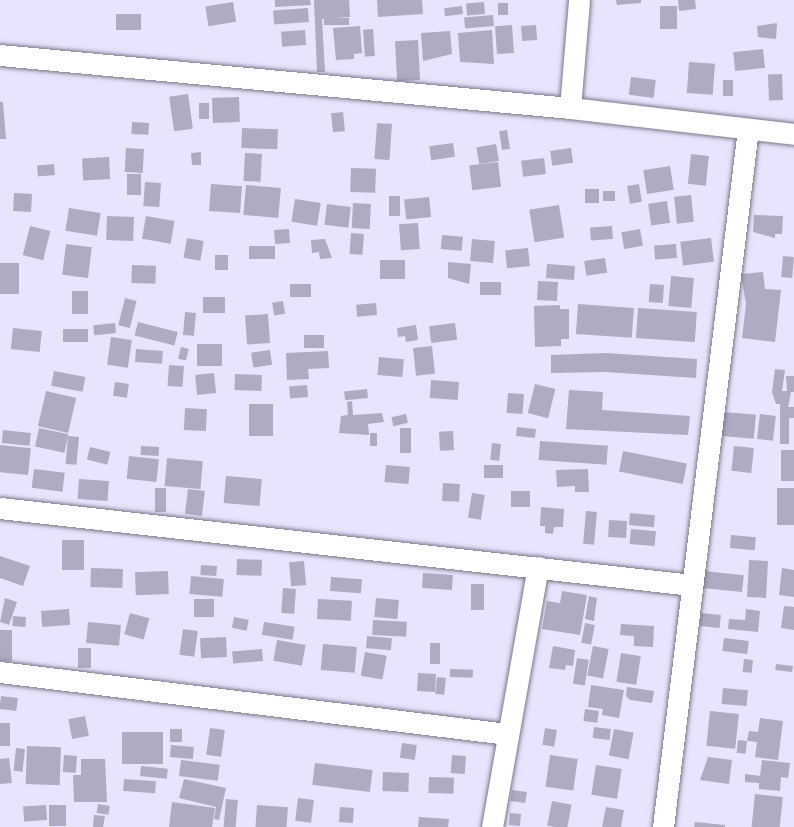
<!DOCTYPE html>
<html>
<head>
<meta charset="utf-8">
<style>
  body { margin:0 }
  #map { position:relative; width:794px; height:827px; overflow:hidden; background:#e9e4fd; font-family:Inter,sans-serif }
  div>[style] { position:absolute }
  .building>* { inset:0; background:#aeabc2; transform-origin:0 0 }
  .roads { filter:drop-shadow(0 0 2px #7b768c) drop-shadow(0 0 2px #7b768c) }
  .minor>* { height:21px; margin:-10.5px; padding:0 10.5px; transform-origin:10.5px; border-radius:10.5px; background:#fff }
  span { translate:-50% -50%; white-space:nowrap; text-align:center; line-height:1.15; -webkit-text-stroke:6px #e9e4fd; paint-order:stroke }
</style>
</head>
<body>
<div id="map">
  <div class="building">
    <div style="clip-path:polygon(275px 0,310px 0,311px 5px,275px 7px)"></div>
    <div style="clip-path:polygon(314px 0,349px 0,350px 17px,322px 19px,325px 72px,317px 72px)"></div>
    <div style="clip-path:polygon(377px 0,422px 0,423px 14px,378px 17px)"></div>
    <div style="clip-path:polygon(616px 0,641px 0,641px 3px,617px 5px)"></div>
    <div style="clip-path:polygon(678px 0,695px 0,696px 9px,679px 11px)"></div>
    <div style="left:233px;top:2px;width:20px;height:28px;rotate:81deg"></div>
    <div style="left:484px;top:2px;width:12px;height:18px;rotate:85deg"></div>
    <div style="left:508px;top:3px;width:12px;height:10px;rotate:90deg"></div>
    <div style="left:462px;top:6px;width:8px;height:18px;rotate:83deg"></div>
    <div style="left:660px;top:6px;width:17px;height:23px"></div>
    <div style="left:308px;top:8px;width:14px;height:35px;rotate:86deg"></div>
    <div style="left:116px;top:14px;width:25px;height:16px"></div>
    <div style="left:493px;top:15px;width:11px;height:29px;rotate:85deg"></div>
    <div style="left:349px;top:18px;width:7px;height:25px;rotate:90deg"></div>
    <div style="clip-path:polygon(777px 23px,776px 39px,758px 37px,757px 26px)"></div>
    <div style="left:512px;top:25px;width:28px;height:17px;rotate:86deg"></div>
    <div style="left:536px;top:25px;width:15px;height:15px;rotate:86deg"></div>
    <div style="clip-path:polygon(360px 26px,362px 53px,354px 54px,354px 59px,336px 60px,333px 28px)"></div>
    <div style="left:373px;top:29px;width:27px;height:10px;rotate:86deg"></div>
    <div style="left:305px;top:30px;width:15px;height:24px;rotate:86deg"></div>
    <div style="clip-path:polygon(492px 30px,494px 64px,460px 62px,458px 33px)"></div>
    <div style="clip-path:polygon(450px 31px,452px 54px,423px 61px,421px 33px)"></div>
    <div style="left:418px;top:40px;width:40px;height:23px;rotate:87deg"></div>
    <div style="left:763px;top:49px;width:19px;height:30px;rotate:84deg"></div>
    <div style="left:689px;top:62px;width:26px;height:31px;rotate:4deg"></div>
    <div style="left:782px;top:74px;width:26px;height:14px;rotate:88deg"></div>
    <div style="left:631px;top:77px;width:25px;height:18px;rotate:7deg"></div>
    <div style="left:723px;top:80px;width:10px;height:16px"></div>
    <div style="left:188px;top:94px;width:35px;height:19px;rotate:82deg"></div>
    <div style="left:239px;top:97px;width:25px;height:27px;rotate:88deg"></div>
    <div style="clip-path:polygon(0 102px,3px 102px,6px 139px,0 139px)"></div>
    <div style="left:199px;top:103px;width:10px;height:16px"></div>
    <div style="left:343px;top:112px;width:19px;height:12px;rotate:84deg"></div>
    <div style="left:132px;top:122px;width:17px;height:12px;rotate:3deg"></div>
    <div style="left:377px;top:123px;width:15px;height:36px;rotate:4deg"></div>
    <div style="left:242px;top:128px;width:36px;height:20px;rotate:2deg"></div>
    <div style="left:507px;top:130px;width:19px;height:8px;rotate:81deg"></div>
    <div style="left:453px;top:143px;width:14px;height:24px;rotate:82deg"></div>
    <div style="left:496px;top:144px;width:17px;height:20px;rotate:80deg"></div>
    <div style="left:126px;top:148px;width:18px;height:24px;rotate:3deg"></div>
    <div style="left:571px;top:148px;width:15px;height:21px;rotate:82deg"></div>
    <div style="clip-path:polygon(201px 152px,201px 165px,192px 165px,191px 153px)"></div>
    <div style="left:245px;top:153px;width:17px;height:28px;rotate:3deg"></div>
    <div style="left:691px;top:154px;width:18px;height:30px;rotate:6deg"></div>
    <div style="left:109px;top:157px;width:22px;height:27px;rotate:87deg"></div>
    <div style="left:544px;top:158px;width:16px;height:23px;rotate:83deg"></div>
    <div style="left:498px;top:162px;width:25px;height:29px;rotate:83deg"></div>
    <div style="left:54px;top:164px;width:11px;height:17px;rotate:85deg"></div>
    <div style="left:670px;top:166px;width:24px;height:27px;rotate:81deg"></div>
    <div style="left:351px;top:168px;width:25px;height:24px;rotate:2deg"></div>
    <div style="left:127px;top:174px;width:14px;height:21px"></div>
    <div style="left:145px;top:182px;width:16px;height:24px;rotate:4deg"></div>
    <div style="left:211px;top:184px;width:31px;height:27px;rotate:4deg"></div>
    <div style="left:639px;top:184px;width:18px;height:12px;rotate:81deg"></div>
    <div style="left:246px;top:185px;width:35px;height:30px;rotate:5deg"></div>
    <div style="left:585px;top:189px;width:14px;height:14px"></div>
    <div style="left:615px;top:191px;width:10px;height:12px;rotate:90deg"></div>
    <div style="left:14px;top:193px;width:18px;height:18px;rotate:3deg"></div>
    <div style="left:691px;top:195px;width:27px;height:17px;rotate:84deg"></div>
    <div style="left:389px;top:196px;width:11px;height:20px"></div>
    <div style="left:429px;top:197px;width:20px;height:25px;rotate:84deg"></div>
    <div style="left:295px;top:199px;width:26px;height:23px;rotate:9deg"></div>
    <div style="left:667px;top:201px;width:22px;height:19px;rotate:82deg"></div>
    <div style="left:353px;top:203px;width:18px;height:25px;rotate:3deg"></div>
    <div style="left:327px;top:204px;width:24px;height:21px;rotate:7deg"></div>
    <div style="left:559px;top:205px;width:33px;height:30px;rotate:81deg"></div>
    <div style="left:69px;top:208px;width:32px;height:23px;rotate:9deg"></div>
    <div style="clip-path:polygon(754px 215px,783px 216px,782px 234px,775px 234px,775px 238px,753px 232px)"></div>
    <div style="left:107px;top:216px;width:27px;height:24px;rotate:2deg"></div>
    <div style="left:146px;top:216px;width:29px;height:23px;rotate:10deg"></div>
    <div style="left:418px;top:223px;width:26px;height:19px;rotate:86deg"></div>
    <div style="left:30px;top:226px;width:21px;height:30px;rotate:14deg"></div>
    <div style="left:612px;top:226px;width:13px;height:22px;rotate:86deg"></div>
    <div style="left:289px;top:229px;width:14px;height:15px;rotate:86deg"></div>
    <div style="left:640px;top:229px;width:17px;height:19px;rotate:80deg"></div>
    <div style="left:351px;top:233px;width:13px;height:21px;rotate:4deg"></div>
    <div style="left:442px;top:235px;width:21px;height:14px;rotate:5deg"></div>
    <div style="left:187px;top:238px;width:17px;height:20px;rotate:10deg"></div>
    <div style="left:711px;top:238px;width:24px;height:31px;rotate:83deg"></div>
    <div style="clip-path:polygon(325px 239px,332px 258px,320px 259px,319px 252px,312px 253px,311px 240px)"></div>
    <div style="left:472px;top:239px;width:23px;height:22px;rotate:5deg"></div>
    <div style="left:66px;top:244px;width:26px;height:31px;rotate:7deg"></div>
    <div style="left:676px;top:244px;width:14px;height:22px;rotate:86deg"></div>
    <div style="left:275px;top:246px;width:13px;height:26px;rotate:90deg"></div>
    <div style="left:528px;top:248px;width:18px;height:23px;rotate:84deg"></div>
    <div style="left:215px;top:255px;width:13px;height:15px"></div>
    <div style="left:783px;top:256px;width:11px;height:21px;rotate:5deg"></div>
    <div style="left:605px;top:258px;width:15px;height:21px;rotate:82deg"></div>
    <div style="left:380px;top:260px;width:25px;height:19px"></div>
    <div style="clip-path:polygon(448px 262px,471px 264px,469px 284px,448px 278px)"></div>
    <div style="left:0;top:263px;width:19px;height:31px"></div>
    <div style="left:547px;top:264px;width:28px;height:14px;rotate:4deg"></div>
    <div style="left:132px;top:265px;width:24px;height:18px;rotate:2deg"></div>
    <div style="clip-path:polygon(763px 272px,765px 289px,781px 290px,775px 342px,742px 338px,746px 304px,741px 274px)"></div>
    <div style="left:671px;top:276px;width:23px;height:30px;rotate:5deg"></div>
    <div style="left:538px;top:281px;width:20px;height:19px;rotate:3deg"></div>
    <div style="left:480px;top:282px;width:21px;height:13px"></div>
    <div style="left:290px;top:284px;width:21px;height:13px"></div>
    <div style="left:650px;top:284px;width:14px;height:18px;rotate:4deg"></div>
    <div style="left:72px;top:291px;width:16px;height:23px"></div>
    <div style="left:203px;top:297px;width:22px;height:16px"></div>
    <div style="left:125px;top:298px;width:12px;height:28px;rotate:14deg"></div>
    <div style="left:283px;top:301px;width:13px;height:11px;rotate:81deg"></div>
    <div style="left:376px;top:303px;width:12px;height:20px;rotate:85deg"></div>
    <div style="left:578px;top:304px;width:56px;height:30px;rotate:4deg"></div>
    <div style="clip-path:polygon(560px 305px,560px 309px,569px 309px,569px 339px,561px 339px,561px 346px,535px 347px,534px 306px)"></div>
    <div style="left:638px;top:308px;width:59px;height:30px;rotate:4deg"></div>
    <div style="left:185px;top:312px;width:11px;height:23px;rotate:5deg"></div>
    <div style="left:268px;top:314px;width:29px;height:23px;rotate:86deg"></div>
    <div style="left:138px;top:322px;width:41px;height:14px;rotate:14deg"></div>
    <div style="left:115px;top:323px;width:10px;height:22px;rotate:84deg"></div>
    <div style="left:455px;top:323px;width:17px;height:26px;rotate:83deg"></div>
    <div style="clip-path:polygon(416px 325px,418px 340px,406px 342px,405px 336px,398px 337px,397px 328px)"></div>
    <div style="left:13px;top:328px;width:29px;height:21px;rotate:6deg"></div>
    <div style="left:63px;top:329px;width:25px;height:13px"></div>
    <div style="left:304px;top:335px;width:20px;height:13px"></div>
    <div style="left:111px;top:337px;width:21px;height:28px;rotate:8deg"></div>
    <div style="left:197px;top:344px;width:25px;height:22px"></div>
    <div style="left:432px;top:346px;width:28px;height:19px;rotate:84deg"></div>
    <div style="left:181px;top:347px;width:8px;height:12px;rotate:14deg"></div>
    <div style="left:136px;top:349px;width:27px;height:13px;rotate:4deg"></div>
    <div style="left:270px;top:350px;width:15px;height:19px;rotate:82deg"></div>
    <div style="clip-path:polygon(328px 351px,329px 368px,308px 369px,309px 379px,287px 380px,286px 353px)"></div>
    <div style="clip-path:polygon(606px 353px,697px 359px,696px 378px,605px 372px,551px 373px,551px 355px)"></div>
    <div style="left:379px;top:357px;width:25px;height:18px;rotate:5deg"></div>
    <div style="left:169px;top:365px;width:15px;height:21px;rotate:4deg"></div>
    <div style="clip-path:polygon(775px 369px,785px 370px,782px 391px,787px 391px,786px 376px,794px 376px,794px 392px,791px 392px,789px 403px,788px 407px,794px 407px,794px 418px,789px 418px,789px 444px,780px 444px,780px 404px,776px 404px,772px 392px)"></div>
    <div style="left:54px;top:371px;width:32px;height:15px;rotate:11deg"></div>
    <div style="left:214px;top:373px;width:20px;height:19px;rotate:84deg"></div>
    <div style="left:235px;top:374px;width:27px;height:16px;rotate:2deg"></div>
    <div style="left:431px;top:380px;width:28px;height:18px;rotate:4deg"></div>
    <div style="left:115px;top:382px;width:14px;height:14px;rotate:8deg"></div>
    <div style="left:535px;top:384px;width:21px;height:30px;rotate:14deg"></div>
    <div style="left:307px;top:385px;width:12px;height:18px;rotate:85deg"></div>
    <div style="left:367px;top:389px;width:9px;height:23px;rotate:84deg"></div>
    <div style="clip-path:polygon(569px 390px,603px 392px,602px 410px,690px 416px,688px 435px,566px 429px)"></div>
    <div style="left:46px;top:391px;width:31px;height:36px;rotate:13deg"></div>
    <div style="left:508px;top:393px;width:16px;height:20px;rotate:4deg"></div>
    <div style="clip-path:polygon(352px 401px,353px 415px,382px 413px,384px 422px,368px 424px,369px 435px,339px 433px,341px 416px,348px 415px,347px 402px)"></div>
    <div style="left:249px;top:404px;width:24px;height:32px"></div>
    <div style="left:185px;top:408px;width:22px;height:22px;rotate:3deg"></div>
    <div style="left:724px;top:412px;width:32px;height:24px;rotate:5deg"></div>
    <div style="left:406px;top:414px;width:9px;height:15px;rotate:77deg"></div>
    <div style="left:760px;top:414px;width:16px;height:25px;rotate:7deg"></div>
    <div style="left:517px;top:427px;width:19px;height:9px;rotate:6deg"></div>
    <div style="left:39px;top:428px;width:30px;height:19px;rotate:12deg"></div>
    <div style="left:400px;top:428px;width:11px;height:25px"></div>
    <div style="left:3px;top:430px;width:28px;height:13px;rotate:6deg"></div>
    <div style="left:453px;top:431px;width:19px;height:14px;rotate:87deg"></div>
    <div style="left:370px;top:433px;width:7px;height:13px"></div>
    <div style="left:68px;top:436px;width:11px;height:28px;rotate:5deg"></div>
    <div style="left:540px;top:441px;width:68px;height:19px;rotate:4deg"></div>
    <div style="left:492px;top:443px;width:9px;height:17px;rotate:6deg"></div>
    <div style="left:0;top:445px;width:31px;height:27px;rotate:6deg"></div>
    <div style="left:141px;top:446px;width:18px;height:9px;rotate:3deg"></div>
    <div style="left:734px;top:446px;width:20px;height:25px;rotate:6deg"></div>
    <div style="left:90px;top:447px;width:21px;height:13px;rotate:14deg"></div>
    <div style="left:781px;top:450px;width:13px;height:31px"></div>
    <div style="left:623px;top:451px;width:65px;height:21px;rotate:11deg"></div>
    <div style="left:129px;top:456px;width:30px;height:23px;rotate:6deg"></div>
    <div style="left:167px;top:458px;width:36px;height:28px;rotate:5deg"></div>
    <div style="left:386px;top:465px;width:24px;height:17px;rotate:5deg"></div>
    <div style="left:484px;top:465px;width:19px;height:13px"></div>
    <div style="left:34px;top:469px;width:31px;height:19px;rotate:7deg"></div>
    <div style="clip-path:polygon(588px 469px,589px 492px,575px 492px,575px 486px,557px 487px,556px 470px)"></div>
    <div style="left:226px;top:476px;width:36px;height:27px;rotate:5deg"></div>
    <div style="left:79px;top:479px;width:30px;height:20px;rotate:4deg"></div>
    <div style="left:443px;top:483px;width:17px;height:18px;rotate:3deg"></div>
    <div style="left:166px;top:488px;width:24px;height:11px;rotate:90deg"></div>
    <div style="left:794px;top:488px;width:37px;height:17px;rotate:90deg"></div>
    <div style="left:188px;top:489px;width:17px;height:25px;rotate:7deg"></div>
    <div style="left:530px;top:491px;width:16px;height:19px;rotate:90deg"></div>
    <div style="left:472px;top:493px;width:13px;height:25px;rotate:9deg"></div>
    <div style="clip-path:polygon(541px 507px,564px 509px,563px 527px,554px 527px,553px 534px,545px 533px,545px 526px,540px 526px)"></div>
    <div style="left:586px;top:511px;width:11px;height:33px;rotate:5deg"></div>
    <div style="left:630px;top:513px;width:25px;height:12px;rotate:5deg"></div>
    <div style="left:609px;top:520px;width:18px;height:17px;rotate:3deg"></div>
    <div style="left:631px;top:529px;width:25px;height:15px;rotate:5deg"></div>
    <div style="left:731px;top:535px;width:25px;height:13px;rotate:5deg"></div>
    <div style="left:62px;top:540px;width:22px;height:30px"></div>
    <div style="clip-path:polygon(0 556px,30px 566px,23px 586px,0 578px)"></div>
    <div style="left:237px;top:559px;width:25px;height:16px;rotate:2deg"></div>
    <div style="left:749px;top:560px;width:19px;height:37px;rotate:3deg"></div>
    <div style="left:304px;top:561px;width:24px;height:15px;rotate:85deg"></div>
    <div style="left:201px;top:565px;width:16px;height:10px;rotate:4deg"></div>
    <div style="left:91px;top:568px;width:32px;height:19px;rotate:2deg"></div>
    <div style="clip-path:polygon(782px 568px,794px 570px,794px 597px,779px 595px)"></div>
    <div style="left:168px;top:571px;width:23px;height:33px;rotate:88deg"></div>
    <div style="left:704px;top:571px;width:40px;height:17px;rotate:6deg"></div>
    <div style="left:423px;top:573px;width:30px;height:15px;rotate:4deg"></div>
    <div style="left:191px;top:576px;width:33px;height:18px;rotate:5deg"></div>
    <div style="left:331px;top:577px;width:31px;height:14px;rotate:4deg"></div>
    <div style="left:471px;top:584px;width:13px;height:26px"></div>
    <div style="left:283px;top:588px;width:13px;height:25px;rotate:4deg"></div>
    <div style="clip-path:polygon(562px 591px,587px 595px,580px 635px,542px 629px,547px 601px,560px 603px)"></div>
    <div style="clip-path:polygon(589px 596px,597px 598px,594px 621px,585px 619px)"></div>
    <div style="clip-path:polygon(5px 598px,17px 602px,9px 625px,0 622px)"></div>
    <div style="left:376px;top:598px;width:23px;height:19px;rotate:5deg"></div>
    <div style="left:194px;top:599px;width:20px;height:18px"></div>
    <div style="left:318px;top:599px;width:34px;height:20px;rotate:3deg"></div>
    <div style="clip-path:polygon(784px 606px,794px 607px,794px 630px,781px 628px)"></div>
    <div style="left:69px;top:609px;width:16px;height:28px;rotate:86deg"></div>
    <div style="clip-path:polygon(746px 609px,760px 611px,758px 632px,728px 629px,729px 619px,745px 620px)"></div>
    <div style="left:130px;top:613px;width:20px;height:22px;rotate:15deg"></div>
    <div style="left:701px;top:613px;width:20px;height:13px;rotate:6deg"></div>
    <div style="left:13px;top:616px;width:13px;height:10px;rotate:4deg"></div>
    <div style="left:234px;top:617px;width:15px;height:11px;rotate:11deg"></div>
    <div style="left:373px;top:620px;width:34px;height:15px;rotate:3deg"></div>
    <div style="left:88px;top:622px;width:33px;height:21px;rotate:5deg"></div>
    <div style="left:264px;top:622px;width:31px;height:13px;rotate:9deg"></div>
    <div style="left:585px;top:623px;width:10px;height:20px;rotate:11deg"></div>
    <div style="clip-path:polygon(621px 624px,654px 626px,653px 647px,634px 646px,634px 636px,620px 635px)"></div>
    <div style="left:183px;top:629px;width:15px;height:26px;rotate:8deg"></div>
    <div style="left:0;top:630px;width:12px;height:31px"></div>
    <div style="left:367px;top:636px;width:25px;height:12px;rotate:5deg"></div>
    <div style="left:226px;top:637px;width:20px;height:26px;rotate:87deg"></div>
    <div style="left:724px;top:638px;width:25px;height:13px;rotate:7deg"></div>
    <div style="left:277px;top:640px;width:29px;height:21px;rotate:10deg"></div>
    <div style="left:430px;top:643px;width:10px;height:21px"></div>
    <div style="left:323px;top:644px;width:34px;height:26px;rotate:5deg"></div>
    <div style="clip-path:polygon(553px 646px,575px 650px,573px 666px,566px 665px,565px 670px,549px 668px)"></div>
    <div style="left:593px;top:646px;width:16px;height:30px;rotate:11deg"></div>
    <div style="left:78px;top:648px;width:13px;height:20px"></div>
    <div style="left:262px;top:649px;width:12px;height:30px;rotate:85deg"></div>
    <div style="left:365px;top:652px;width:22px;height:24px;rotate:10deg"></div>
    <div style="left:621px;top:653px;width:20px;height:29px;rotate:9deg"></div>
    <div style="left:577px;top:658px;width:12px;height:26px;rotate:9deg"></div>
    <div style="left:744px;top:659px;width:9px;height:13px;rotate:6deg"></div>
    <div style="left:776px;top:664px;width:17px;height:6px;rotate:7deg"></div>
    <div style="left:450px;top:669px;width:23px;height:8px;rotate:2deg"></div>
    <div style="left:418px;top:673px;width:18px;height:18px;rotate:3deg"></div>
    <div style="left:437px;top:677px;width:9px;height:17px;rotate:6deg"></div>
    <div style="clip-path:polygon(591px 685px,624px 690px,619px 718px,602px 715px,603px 709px,588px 707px)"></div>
    <div style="clip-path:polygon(627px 687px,654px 691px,652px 703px,630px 700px,626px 696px)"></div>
    <div style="left:723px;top:688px;width:25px;height:16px;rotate:5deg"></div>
    <div style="left:1px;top:696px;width:17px;height:13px;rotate:7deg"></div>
    <div style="left:585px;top:709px;width:14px;height:12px;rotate:8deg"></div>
    <div style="left:710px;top:711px;width:29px;height:35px;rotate:6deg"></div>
    <div style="left:85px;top:716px;width:20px;height:17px;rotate:79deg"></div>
    <div style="clip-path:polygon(760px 718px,783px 721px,778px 760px,755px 757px,757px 742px,747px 741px,749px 731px,758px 732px)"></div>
    <div style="left:0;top:723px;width:10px;height:23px"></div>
    <div style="left:594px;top:727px;width:17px;height:11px;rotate:7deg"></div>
    <div style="left:210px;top:728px;width:15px;height:27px;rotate:8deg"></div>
    <div style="left:545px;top:728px;width:12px;height:17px;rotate:9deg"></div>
    <div style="left:170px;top:729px;width:12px;height:13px"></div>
    <div style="left:614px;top:729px;width:20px;height:27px;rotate:11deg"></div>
    <div style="left:122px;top:732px;width:41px;height:32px"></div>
    <div style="left:738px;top:740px;width:9px;height:13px;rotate:6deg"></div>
    <div style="left:402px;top:743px;width:15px;height:15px;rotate:8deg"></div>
    <div style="left:171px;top:745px;width:23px;height:12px;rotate:5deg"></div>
    <div style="left:27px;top:746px;width:34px;height:38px;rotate:2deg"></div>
    <div style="left:16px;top:748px;width:9px;height:23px;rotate:6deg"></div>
    <div style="left:64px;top:755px;width:13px;height:17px;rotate:4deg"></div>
    <div style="left:452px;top:755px;width:14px;height:18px;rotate:4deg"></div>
    <div style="left:550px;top:755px;width:28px;height:32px;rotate:8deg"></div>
    <div style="clip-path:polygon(708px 757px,732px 760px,729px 784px,700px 780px)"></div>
    <div style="clip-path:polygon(9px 758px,12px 783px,0 784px,0 759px)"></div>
    <div style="clip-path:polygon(81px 759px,105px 759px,107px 802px,74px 802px,73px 775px,81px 775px)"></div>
    <div style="left:181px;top:760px;width:39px;height:16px;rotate:7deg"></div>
    <div style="clip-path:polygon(762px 760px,790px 763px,788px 778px,781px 777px,780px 791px,759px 789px,759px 783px,745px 782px,745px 774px,760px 776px)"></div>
    <div style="left:315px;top:763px;width:58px;height:22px;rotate:7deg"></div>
    <div style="left:596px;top:765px;width:26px;height:30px;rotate:9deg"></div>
    <div style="left:141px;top:766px;width:27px;height:10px;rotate:6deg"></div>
    <div style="left:383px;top:772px;width:26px;height:19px;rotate:2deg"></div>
    <div style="left:429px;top:777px;width:25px;height:16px;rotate:2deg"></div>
    <div style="left:124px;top:779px;width:32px;height:12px;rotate:4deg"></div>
    <div style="clip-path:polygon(184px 779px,226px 788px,219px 820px,214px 819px,216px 807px,179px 798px)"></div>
    <div style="left:512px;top:790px;width:15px;height:11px;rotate:8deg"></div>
    <div style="left:755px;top:794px;width:28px;height:33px;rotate:6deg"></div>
    <div style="left:298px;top:798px;width:16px;height:23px;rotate:7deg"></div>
    <div style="left:226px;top:799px;width:12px;height:28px;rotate:5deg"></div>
    <div style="left:552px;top:801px;width:20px;height:25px;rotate:11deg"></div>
    <div style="clip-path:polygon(172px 802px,215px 808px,212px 827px,169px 827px)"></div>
    <div style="left:98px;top:804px;width:12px;height:9px;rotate:9deg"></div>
    <div style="left:46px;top:805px;width:15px;height:23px;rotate:86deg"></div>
    <div style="left:49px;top:805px;width:17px;height:21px"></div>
    <div style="left:257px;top:805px;width:31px;height:22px;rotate:4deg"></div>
    <div style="left:340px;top:807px;width:14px;height:15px;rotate:4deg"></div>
    <div style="clip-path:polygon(606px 807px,624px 810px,621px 827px,602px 827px)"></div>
    <div style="left:510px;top:813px;width:11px;height:12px;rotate:5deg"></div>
    <div style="clip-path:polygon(94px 815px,105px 816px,103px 827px,93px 827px)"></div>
    <div style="clip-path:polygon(419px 817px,449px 819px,448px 827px,418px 827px)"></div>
    <div style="clip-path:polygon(695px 822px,725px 825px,725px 827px,694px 827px)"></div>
  </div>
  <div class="roads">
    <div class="minor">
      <div style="left:0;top:55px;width:572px;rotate:5.31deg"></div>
      <div style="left:570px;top:108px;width:226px;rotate:6.6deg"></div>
      <div style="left:570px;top:108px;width:108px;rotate:-85.2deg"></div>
      <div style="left:0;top:508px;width:696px;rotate:6.35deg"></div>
      <div style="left:0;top:672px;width:511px;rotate:6.97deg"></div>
      <div style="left:492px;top:827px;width:264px;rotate:-80deg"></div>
      <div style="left:663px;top:827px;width:703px;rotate:-83.06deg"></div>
    </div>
  </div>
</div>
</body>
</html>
